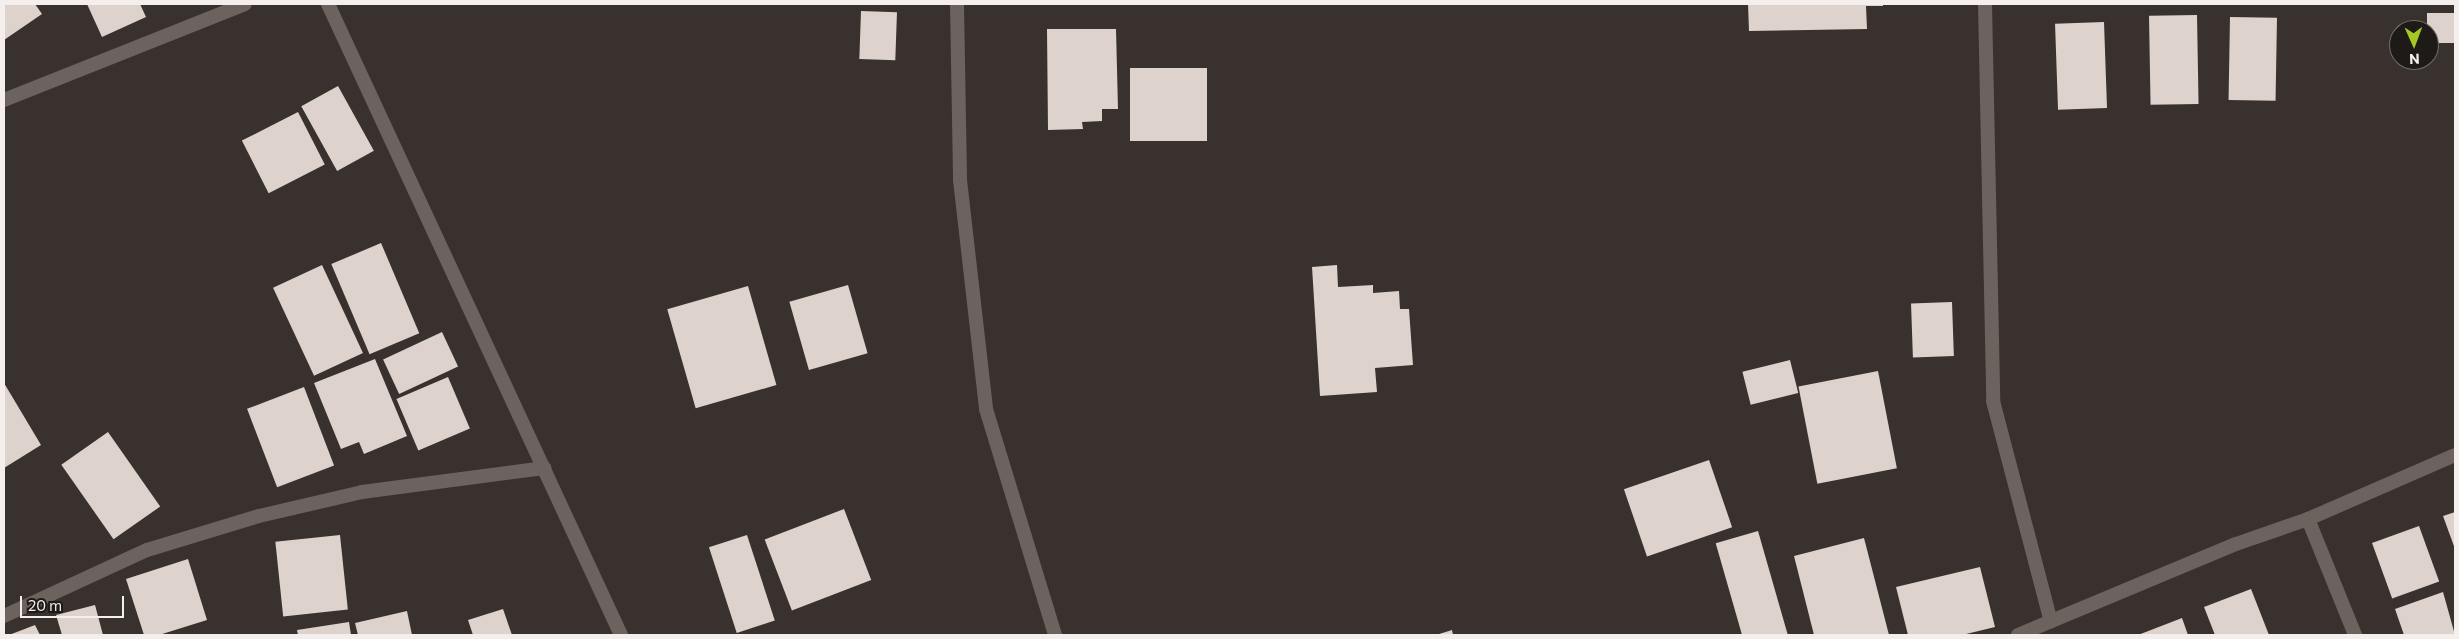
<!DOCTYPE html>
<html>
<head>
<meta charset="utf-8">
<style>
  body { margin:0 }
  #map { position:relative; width:2459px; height:639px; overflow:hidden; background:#39312d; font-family:Commissioner,sans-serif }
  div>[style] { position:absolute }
  .building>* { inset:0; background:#ddd2cc; transform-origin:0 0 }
  .service>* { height:14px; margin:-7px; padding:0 7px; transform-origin:7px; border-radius:7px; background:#6c625e }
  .minor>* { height:14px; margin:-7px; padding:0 7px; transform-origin:7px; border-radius:7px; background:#6c625e }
  .tertiary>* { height:14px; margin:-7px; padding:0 7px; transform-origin:7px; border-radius:7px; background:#6c625e }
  span { translate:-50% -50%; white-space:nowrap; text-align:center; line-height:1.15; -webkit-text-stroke:5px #1e1a18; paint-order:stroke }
  .frame { position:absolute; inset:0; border:5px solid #f4eeec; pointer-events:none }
  .north { position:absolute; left:2389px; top:20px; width:50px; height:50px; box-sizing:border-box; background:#1e1a18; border:1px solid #746f6d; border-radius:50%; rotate:178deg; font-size:14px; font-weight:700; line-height:20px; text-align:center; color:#f4eeec }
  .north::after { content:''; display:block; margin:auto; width:18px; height:22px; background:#a4c824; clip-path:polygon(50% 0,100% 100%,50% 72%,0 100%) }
  .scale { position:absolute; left:20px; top:596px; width:104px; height:22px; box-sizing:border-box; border:2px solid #f4eeec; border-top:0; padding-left:6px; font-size:15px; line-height:18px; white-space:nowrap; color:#f4eeec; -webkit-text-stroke:4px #1e1a18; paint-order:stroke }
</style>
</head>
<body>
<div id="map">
  <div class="building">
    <div style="clip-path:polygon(4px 4px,35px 4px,42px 14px,4px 40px)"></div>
    <div style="clip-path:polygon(87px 4px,140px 4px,146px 17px,102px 37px)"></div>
    <div style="clip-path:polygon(1748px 4px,1883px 4px,1883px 6px,1866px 6px,1867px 29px,1749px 31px)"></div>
    <div style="left:861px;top:11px;width:36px;height:48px;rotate:2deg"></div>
    <div style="left:2455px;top:13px;width:30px;height:28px;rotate:90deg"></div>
    <div style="left:2197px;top:15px;width:89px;height:48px;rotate:89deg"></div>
    <div style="left:2230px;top:17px;width:47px;height:83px;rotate:1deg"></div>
    <div style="left:2104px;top:22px;width:86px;height:49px;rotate:88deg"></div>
    <div style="clip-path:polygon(1047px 29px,1116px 29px,1118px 109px,1102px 109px,1102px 121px,1082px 122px,1083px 129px,1048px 130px)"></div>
    <div style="left:1207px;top:68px;width:73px;height:77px;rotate:90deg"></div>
    <div style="left:338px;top:86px;width:74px;height:42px;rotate:61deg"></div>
    <div style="left:298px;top:112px;width:59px;height:63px;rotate:63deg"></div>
    <div style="left:381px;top:243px;width:98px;height:54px;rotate:67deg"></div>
    <div style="left:322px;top:265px;width:97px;height:54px;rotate:65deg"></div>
    <div style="clip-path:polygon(1337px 265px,1338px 287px,1373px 285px,1373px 293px,1399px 291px,1400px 309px,1409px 309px,1413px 365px,1375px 368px,1377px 392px,1320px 396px,1312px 267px)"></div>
    <div style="left:848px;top:285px;width:71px;height:61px;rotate:74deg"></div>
    <div style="left:748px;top:286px;width:103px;height:84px;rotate:74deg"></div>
    <div style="left:1952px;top:302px;width:54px;height:41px;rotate:88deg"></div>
    <div style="left:442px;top:332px;width:38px;height:65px;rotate:65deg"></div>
    <div style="clip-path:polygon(375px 359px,407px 436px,364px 454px,359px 442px,341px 449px,314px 383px)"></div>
    <div style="left:1790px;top:360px;width:34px;height:49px;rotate:76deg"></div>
    <div style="left:1878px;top:371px;width:99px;height:81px;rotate:79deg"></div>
    <div style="left:448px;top:377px;width:56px;height:56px;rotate:67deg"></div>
    <div style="clip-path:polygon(4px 383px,41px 445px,4px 468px)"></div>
    <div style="left:304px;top:387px;width:84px;height:61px;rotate:69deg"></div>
    <div style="left:108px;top:432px;width:91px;height:57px;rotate:55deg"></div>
    <div style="left:1709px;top:460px;width:71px;height:90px;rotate:71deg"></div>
    <div style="left:844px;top:509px;width:76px;height:85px;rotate:69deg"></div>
    <div style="clip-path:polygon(2455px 512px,2455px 549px,2443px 516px)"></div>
    <div style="left:2419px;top:526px;width:59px;height:50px;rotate:70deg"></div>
    <div style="left:1758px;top:531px;width:108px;height:44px;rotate:74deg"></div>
    <div style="left:340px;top:535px;width:75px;height:65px;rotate:84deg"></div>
    <div style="left:747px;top:535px;width:90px;height:40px;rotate:72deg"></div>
    <div style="clip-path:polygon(1864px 538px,1889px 635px,1814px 635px,1794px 556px)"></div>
    <div style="clip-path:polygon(188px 559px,207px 620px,159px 635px,144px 635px,126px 579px)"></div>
    <div style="clip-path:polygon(1980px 567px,1995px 627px,1962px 635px,1908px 635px,1896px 587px)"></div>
    <div style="clip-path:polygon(2251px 589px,2269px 635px,2215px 635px,2204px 607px)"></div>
    <div style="clip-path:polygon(2443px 592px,2455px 635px,2404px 635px,2395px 609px)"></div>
    <div style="clip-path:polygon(95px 605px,103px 635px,62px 635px,56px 615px)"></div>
    <div style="clip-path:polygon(503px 609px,512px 635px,473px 635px,468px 620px)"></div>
    <div style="clip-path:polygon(407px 611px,412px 635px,358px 635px,355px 623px)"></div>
    <div style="clip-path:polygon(2182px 618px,2188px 635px,2138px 635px)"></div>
    <div style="clip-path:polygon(349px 622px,351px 635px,298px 635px,297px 630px)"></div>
    <div style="clip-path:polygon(35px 625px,40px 635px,9px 635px)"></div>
    <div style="clip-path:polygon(1452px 630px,1453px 635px,1436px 635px)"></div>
  </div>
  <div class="service">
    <div style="left:2308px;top:519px;width:125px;rotate:67.9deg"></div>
  </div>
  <div class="minor">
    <div style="left:957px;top:4px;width:176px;rotate:89deg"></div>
    <div style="left:960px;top:180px;width:230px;rotate:83.5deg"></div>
    <div style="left:986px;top:409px;width:236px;rotate:73deg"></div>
    <div style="left:1985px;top:4px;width:397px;rotate:88.8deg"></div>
    <div style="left:1993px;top:401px;width:228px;rotate:75.3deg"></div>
    <div style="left:4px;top:100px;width:259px;rotate:-21.7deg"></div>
    <div style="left:4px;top:616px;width:157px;rotate:-24.8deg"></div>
    <div style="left:147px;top:550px;width:117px;rotate:-16.9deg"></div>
    <div style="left:259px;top:516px;width:106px;rotate:-13.1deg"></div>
    <div style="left:362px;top:492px;width:184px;rotate:-7.5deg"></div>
    <div style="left:2018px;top:635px;width:236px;rotate:-22.7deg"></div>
    <div style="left:2236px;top:544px;width:76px;rotate:-19.1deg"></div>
    <div style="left:2308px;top:519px;width:160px;rotate:-23.5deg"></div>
  </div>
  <div class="tertiary">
    <div style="left:328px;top:4px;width:696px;rotate:65.09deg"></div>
  </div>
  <div class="frame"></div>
  <div class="north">N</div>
  <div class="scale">20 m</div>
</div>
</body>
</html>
